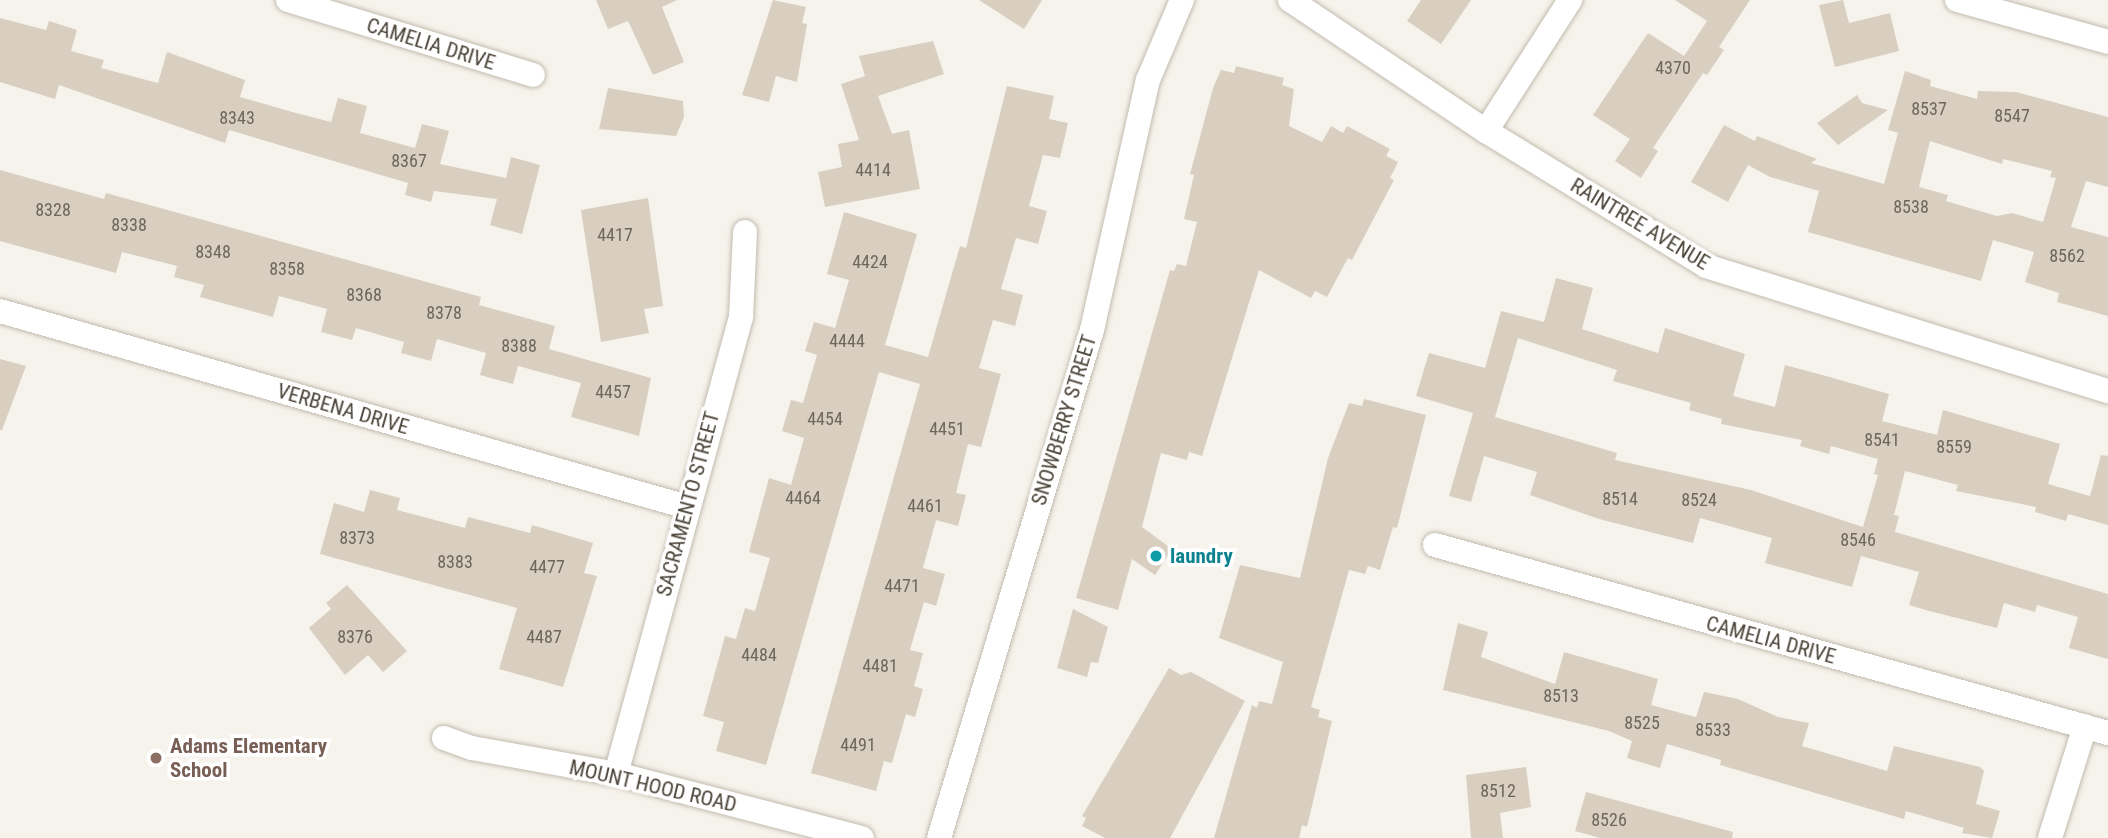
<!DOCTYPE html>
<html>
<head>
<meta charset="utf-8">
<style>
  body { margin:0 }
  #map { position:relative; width:2108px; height:838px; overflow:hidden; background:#f6f3ec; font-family:"Roboto Condensed",sans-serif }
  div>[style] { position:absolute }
  .building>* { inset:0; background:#d8cfc1 }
  .roads { filter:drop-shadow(0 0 2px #c2bbae) drop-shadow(0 0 2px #c2bbae) }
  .street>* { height:24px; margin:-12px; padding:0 12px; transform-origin:12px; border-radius:12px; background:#fff }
  .dots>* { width:19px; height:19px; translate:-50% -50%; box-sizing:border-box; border:4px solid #fff; border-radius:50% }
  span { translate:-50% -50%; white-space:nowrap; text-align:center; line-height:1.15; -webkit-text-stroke:7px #fff; paint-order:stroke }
  .number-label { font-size:18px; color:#6e675b }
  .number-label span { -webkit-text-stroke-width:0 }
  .street-label { font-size:21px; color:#4b4439 }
  .culture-label { font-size:21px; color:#0d838f; font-weight:700 }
  .left { translate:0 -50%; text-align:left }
  .education-label { font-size:21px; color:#785e54; font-weight:700 }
</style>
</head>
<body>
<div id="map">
  <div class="building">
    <div style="clip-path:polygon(596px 0,677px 0,662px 7px,684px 62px,653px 75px,628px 21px,608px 29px)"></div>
    <div style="clip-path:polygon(773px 0,806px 7px,802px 23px,807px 24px,797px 82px,776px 76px,769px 102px,742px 95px)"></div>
    <div style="clip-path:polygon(979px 0,1042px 0,1024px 29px)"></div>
    <div style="clip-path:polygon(1421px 0,1471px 0,1441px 44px,1407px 21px)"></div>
    <div style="clip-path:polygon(1675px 0,1750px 0,1719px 47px,1724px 50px,1707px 75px,1703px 73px,1653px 148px,1658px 151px,1641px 178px,1615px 161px,1630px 139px,1593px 115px,1648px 33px,1684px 56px,1707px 21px)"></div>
    <div style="clip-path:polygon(1843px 0,1849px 23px,1890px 13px,1899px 51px,1835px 67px,1819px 5px)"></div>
    <div style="clip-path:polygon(0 18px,46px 30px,49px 21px,77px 30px,71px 51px,104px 60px,101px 68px,158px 83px,167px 52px,245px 80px,240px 97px,296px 113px,331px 122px,338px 98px,367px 106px,360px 133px,415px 148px,422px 124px,449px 131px,440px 164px,506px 178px,511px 157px,540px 165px,522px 234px,490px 225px,497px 199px,434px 191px,431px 202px,405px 195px,408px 183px,229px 130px,225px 143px,59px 85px,55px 99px,0 82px)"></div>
    <div style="clip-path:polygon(933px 41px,944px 74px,878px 96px,892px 134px,909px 130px,920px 189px,825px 207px,818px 172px,842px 167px,838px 144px,859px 140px,841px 84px,865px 76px,859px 56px)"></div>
    <div style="clip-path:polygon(1236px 66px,1284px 78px,1282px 85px,1294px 89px,1289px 126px,1322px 142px,1331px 126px,1343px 133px,1347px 126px,1390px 149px,1386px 156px,1398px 162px,1390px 178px,1394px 180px,1352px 260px,1348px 258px,1327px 297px,1315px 291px,1311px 298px,1259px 270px,1202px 456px,1189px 452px,1187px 460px,1161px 453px,1142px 527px,1172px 549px,1155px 575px,1132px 559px,1118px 610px,1076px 598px,1170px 270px,1174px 271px,1177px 264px,1186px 266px,1197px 222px,1184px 219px,1194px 175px,1190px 174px,1213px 88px,1221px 70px,1234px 73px)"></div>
    <div style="clip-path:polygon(evenodd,1905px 71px,1931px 80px,1930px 86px,1977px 99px,1978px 91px,2016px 92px,2108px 117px,2108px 187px,2086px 181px,2071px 227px,2108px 237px,2108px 316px,2057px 302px,2059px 293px,2025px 282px,2034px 252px,1993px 240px,1981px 281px,1808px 232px,1819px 191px,1770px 177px,1748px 165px,1728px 202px,1691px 182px,1724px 125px,1755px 141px,1757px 136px,1817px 159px,1811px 163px,1884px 184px,1898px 133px,1888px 130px,1905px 71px,1930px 141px,2002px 164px,2003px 159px,2052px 171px,2050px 177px,2056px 178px,2043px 222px,2012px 213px,1997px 216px,1946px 201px,1948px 195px,1919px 187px,1930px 141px)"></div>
    <div style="clip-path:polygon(1007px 86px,1054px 96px,1049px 119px,1068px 123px,1060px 158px,1043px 155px,1029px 206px,1047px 211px,1038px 244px,1016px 238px,1001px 289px,1023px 295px,1015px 326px,993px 320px,979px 368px,1001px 374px,981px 447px,968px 444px,956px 493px,966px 495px,958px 526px,936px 520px,923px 568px,945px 574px,936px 606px,924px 602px,910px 650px,923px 653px,914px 686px,923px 689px,915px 717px,906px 714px,892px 763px,884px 761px,876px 791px,811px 773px,920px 384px,879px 372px,766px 765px,716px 751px,724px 722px,703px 716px,725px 636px,736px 639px,745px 608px,755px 611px,770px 558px,749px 552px,769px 478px,791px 485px,804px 438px,782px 431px,791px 400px,803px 403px,817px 355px,805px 351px,814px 322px,835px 328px,849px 280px,827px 274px,844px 212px,917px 234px,885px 345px,928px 357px,960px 246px,966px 248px)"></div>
    <div style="clip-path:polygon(608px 88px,683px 101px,684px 117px,676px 136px,599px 129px)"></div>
    <div style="clip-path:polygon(1857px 95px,1862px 103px,1888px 110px,1838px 145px,1817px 123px)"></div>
    <div style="clip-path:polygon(0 170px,104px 199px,106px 193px,481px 297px,479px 305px,555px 326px,549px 349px,651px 378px,639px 436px,571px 417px,581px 383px,518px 366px,513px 384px,480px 375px,486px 353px,437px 339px,431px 361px,401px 353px,404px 342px,356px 328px,352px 340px,321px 332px,327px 309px,279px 296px,273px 317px,200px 297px,204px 285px,174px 277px,177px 266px,122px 252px,116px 273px,0 241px)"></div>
    <div style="clip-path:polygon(648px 198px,663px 306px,644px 309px,649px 333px,601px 342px,581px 210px)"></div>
    <div style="clip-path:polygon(evenodd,1556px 278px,1593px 288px,1582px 329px,1658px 353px,1665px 328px,1745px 354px,1733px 396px,1775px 407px,1785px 365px,1826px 376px,1889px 394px,1882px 421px,1937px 435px,1943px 410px,2060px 444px,2048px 484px,2090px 496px,2101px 455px,2108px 456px,2108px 525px,2068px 514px,2066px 521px,2035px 512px,2036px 507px,1956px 491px,1958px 485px,1905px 471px,1894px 515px,1899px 516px,1895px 532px,2108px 594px,2108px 659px,2069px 648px,2078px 617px,2037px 605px,2035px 612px,2004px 603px,1997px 628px,1929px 611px,1909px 605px,1919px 572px,1861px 556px,1852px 587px,1765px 563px,1772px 538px,1700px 518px,1693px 543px,1599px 519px,1530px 495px,1537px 472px,1484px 456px,1471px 502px,1449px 496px,1473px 413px,1416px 396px,1429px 353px,1485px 368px,1501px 311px,1544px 322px,1556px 278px,1518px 338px,1617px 370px,1613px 381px,1691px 403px,1689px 410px,1722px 419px,1721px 424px,1802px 440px,1800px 446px,1829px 454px,1831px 446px,1878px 459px,1874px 474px,1878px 475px,1863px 527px,1751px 490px,1615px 460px,1617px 453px,1495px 417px,1518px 338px)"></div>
    <div style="clip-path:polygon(0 359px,26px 366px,2px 430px,0 430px)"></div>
    <div style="clip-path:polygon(1364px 399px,1426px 415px,1397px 528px,1393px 527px,1380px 570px,1368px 566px,1365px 574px,1349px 570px,1311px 707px,1320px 710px,1318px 717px,1332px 721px,1307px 827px,1302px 825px,1299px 838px,1214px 838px,1252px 705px,1257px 708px,1259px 701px,1272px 704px,1283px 662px,1219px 638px,1240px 565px,1300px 578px,1328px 458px,1349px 403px,1362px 406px)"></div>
    <div style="clip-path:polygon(370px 490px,400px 498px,397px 510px,465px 528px,468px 517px,530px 533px,532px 525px,593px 543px,584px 573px,597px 576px,563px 687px,499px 669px,517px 608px,320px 554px,334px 503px,364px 512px)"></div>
    <div style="clip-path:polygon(347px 585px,407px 651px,383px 672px,368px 655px,345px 675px,309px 628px,331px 609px,326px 603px)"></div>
    <div style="clip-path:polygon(1073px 609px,1108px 627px,1098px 663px,1091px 662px,1087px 677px,1057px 668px)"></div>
    <div style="clip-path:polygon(1458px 623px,1488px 632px,1481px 657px,1555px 684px,1564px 652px,1658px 679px,1651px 705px,1696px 717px,1704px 692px,1738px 699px,1778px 717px,1809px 723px,1802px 746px,1887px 771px,1894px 746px,1980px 767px,1984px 771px,1976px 804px,2000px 811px,1992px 838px,1962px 833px,1964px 828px,1906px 811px,1904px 819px,1720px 765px,1721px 760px,1667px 744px,1660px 768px,1627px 758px,1632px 741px,1609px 731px,1443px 690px)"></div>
    <div style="clip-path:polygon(1169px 668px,1181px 675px,1191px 672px,1245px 701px,1170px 838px,1105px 838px,1082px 826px,1086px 818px,1082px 816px)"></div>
    <div style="clip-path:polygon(1526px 767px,1531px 807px,1500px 813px,1503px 838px,1471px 838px,1466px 775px)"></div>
    <div style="clip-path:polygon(1586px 792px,1733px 832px,1732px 838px,1600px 838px,1575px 831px)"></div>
  </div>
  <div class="roads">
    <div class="street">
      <div style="left:288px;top:0;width:256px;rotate:17deg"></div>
      <div style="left:1290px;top:0;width:236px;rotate:33.8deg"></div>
      <div style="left:1486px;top:131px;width:258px;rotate:31.5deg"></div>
      <div style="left:1706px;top:266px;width:421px;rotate:17.3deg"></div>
      <div style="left:1957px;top:0;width:157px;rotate:15.5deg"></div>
      <div style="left:1486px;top:131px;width:156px;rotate:-57.3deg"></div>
      <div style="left:0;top:311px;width:714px;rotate:15.92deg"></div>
      <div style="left:1435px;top:545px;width:699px;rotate:15.61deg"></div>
      <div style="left:444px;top:738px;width:30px;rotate:20deg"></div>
      <div style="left:472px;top:748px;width:146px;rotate:10.2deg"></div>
      <div style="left:616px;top:774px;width:254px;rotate:14.6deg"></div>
      <div style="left:616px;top:774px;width:474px;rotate:-74.7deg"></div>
      <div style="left:741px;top:317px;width:85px;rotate:-87.3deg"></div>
      <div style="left:939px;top:838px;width:531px;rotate:-73.24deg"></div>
      <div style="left:1092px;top:330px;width:256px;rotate:-77.4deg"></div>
      <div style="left:1148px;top:80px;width:87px;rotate:-67deg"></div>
      <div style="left:2050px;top:838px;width:117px;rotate:-72.6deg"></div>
    </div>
  </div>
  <div class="dots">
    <div style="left:1156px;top:556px;background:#0f9aa8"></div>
    <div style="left:156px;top:758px;background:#8d6e63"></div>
  </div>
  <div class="number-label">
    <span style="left:1673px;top:68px">4370</span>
    <span style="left:1929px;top:109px">8537</span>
    <span style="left:2012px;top:116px">8547</span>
    <span style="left:237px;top:118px">8343</span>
    <span style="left:409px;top:161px">8367</span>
    <span style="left:873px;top:170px">4414</span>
    <span style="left:1911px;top:207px">8538</span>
    <span style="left:53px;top:210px">8328</span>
    <span style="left:129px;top:225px">8338</span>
    <span style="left:615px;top:235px">4417</span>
    <span style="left:213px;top:252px">8348</span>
    <span style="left:2067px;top:256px">8562</span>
    <span style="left:870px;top:262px">4424</span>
    <span style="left:287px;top:269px">8358</span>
    <span style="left:364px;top:295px">8368</span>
    <span style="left:444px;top:313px">8378</span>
    <span style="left:847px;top:341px">4444</span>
    <span style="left:519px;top:346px">8388</span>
    <span style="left:613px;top:392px">4457</span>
    <span style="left:825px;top:419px">4454</span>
    <span style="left:947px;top:429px">4451</span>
    <span style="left:1882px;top:440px">8541</span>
    <span style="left:1954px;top:447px">8559</span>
    <span style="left:803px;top:498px">4464</span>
    <span style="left:1620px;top:499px">8514</span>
    <span style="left:1699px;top:500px">8524</span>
    <span style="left:925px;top:506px">4461</span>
    <span style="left:357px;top:538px">8373</span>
    <span style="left:1858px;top:540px">8546</span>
    <span style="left:455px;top:562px">8383</span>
    <span style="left:547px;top:567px">4477</span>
    <span style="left:902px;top:586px">4471</span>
    <span style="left:355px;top:637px">8376</span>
    <span style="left:544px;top:637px">4487</span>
    <span style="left:759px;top:655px">4484</span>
    <span style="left:880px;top:666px">4481</span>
    <span style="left:1561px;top:696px">8513</span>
    <span style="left:1642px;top:723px">8525</span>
    <span style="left:1713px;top:730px">8533</span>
    <span style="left:858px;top:745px">4491</span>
    <span style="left:1498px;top:791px">8512</span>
    <span style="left:1609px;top:820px">8526</span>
  </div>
  <div class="street-label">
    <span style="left:431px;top:44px;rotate:17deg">CAMELIA DRIVE</span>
    <span style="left:1640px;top:224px;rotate:31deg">RAINTREE AVENUE</span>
    <span style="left:343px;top:409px;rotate:16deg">VERBENA DRIVE</span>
    <span style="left:1064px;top:420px;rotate:-73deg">SNOWBERRY STREET</span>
    <span style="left:688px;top:504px;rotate:-75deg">SACRAMENTO STREET</span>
    <span style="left:1771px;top:640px;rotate:15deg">CAMELIA DRIVE</span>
    <span style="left:653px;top:786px;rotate:13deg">MOUNT HOOD ROAD</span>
  </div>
  <div class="culture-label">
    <span class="left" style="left:1170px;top:556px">laundry</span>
  </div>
  <div class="education-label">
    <span class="left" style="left:170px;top:758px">Adams Elementary<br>School</span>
  </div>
</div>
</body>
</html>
